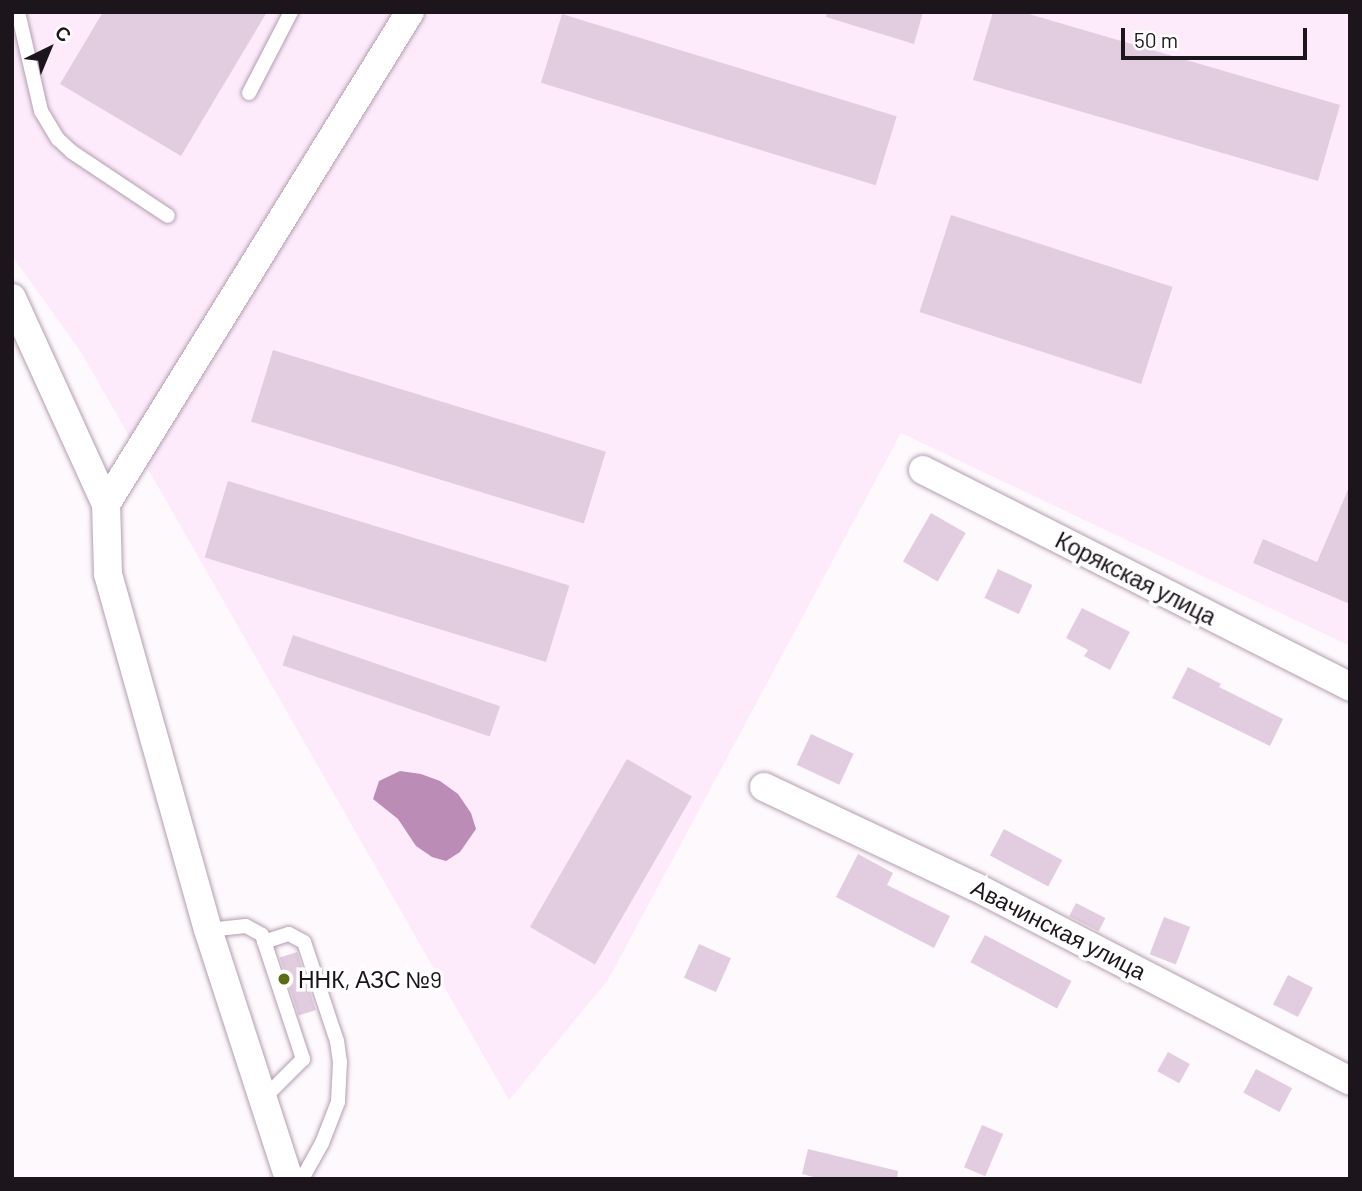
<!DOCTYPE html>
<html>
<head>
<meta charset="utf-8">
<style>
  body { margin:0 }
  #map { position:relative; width:1362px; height:1191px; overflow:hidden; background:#fef9fd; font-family:Barlow,sans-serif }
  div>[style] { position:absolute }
  .built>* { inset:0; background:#fdebfb }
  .water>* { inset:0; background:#bb8cb6 }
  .building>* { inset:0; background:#e2cce0; transform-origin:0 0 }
  .roads { filter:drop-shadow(0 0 2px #b39eb0) drop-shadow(0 0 2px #b39eb0) }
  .service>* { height:14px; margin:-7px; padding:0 7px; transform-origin:7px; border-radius:7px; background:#fff }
  .minor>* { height:28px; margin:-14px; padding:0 14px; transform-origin:14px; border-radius:14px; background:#fff }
  .dots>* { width:19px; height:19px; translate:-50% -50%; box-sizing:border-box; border:4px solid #fff; border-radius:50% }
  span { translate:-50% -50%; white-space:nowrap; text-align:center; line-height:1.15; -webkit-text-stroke:7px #fff; paint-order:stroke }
  .street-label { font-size:23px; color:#1d151c }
  .poi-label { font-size:23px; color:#1d151c }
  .left { translate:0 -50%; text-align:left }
  .frame { position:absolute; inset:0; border:14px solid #1d151c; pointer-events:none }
  .north { position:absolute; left:14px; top:14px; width:70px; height:70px; -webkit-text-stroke:5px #fff; paint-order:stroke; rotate:43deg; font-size:19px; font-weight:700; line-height:28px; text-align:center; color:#1d151c }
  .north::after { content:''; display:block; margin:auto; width:24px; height:32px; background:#1d151c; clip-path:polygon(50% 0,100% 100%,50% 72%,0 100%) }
  .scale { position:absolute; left:1121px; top:28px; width:186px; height:32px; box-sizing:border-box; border:4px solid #1d151c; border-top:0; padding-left:9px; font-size:21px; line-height:24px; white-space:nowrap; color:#1d151c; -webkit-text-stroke:5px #fff; paint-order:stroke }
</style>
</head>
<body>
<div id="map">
  <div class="built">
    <div style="clip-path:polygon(12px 12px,1350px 12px,1350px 646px,901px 433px,608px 980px,509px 1100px,81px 352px,12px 256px)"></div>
  </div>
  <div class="water">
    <div style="clip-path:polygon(400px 771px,421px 774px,440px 781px,458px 794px,471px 813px,476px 829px,460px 852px,446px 861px,432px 857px,416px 846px,398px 819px,373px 799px,379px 781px)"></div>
  </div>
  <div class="building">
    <div style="clip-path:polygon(103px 12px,267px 12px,181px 156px,60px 84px)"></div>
    <div style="clip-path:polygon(827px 12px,923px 12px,914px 44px,826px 17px)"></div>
    <div style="clip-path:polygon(993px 12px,1022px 12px,1340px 105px,1318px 181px,973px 80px)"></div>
    <div style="left:562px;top:14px;width:350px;height:72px;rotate:17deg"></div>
    <div style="left:951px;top:215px;width:233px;height:102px;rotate:18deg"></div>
    <div style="left:273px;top:350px;width:348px;height:75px;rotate:17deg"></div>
    <div style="left:228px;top:481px;width:357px;height:80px;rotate:17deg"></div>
    <div style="clip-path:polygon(1350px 485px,1350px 604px,1253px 563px,1263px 539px,1317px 562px)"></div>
    <div style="left:931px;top:513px;width:40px;height:56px;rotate:30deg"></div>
    <div style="left:998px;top:569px;width:38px;height:32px;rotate:25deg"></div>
    <div style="clip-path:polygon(1082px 608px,1130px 632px,1110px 670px,1084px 656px,1088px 650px,1066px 638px)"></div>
    <div style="left:293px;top:635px;width:219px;height:32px;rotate:19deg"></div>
    <div style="clip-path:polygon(1188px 667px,1221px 684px,1219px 687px,1283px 719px,1270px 746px,1172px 698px)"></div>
    <div style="left:811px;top:734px;width:47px;height:34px;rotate:25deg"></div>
    <div style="left:627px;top:759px;width:75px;height:194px;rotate:30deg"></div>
    <div style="left:1004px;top:829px;width:66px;height:30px;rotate:28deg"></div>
    <div style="clip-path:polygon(858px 854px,893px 873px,887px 885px,950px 916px,934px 948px,836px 897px)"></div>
    <div style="left:1076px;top:903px;width:33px;height:15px;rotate:27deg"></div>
    <div style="left:1164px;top:917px;width:28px;height:40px;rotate:21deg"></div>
    <div style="left:985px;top:935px;width:98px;height:31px;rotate:28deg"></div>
    <div style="left:699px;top:944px;width:35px;height:37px;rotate:24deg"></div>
    <div style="left:297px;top:952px;width:61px;height:18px;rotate:72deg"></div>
    <div style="left:1288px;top:975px;width:28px;height:33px;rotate:27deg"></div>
    <div style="left:1168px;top:1052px;width:25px;height:22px;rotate:29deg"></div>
    <div style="left:1256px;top:1069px;width:41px;height:27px;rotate:28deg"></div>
    <div style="left:982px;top:1125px;width:23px;height:46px;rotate:23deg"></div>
    <div style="clip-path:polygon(808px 1149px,898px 1171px,897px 1179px,821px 1179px,802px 1174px)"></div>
  </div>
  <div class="roads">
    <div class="service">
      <div style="left:18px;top:12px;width:102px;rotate:76.9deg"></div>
      <div style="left:41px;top:111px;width:33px;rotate:59deg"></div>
      <div style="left:58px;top:139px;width:19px;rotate:43deg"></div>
      <div style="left:72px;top:152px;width:115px;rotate:33.7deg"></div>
      <div style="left:249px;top:93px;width:91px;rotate:-62.6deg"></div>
      <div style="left:208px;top:930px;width:38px;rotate:-6deg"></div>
      <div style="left:246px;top:926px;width:18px;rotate:29deg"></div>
      <div style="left:262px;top:935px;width:131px;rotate:71.7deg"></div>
      <div style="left:303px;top:1059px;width:58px;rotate:135deg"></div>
      <div style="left:264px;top:942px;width:26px;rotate:-18deg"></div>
      <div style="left:289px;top:934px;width:17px;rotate:28deg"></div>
      <div style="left:304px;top:942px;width:104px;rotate:71.6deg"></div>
      <div style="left:337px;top:1041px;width:21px;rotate:82deg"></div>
      <div style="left:340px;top:1062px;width:40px;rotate:92.9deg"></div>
      <div style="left:338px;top:1102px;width:44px;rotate:111.3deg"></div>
      <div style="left:322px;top:1143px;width:41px;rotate:119.1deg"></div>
    </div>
    <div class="minor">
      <div style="left:12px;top:298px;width:226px;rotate:65.5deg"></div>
      <div style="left:923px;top:470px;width:479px;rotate:26.9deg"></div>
      <div style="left:764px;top:787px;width:234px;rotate:25.3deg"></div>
      <div style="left:976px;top:887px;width:421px;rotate:27.4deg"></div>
      <div style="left:289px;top:1179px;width:262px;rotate:-108deg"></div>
      <div style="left:208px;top:930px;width:370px;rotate:-105.7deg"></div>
      <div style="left:108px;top:574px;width:70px;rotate:-91.6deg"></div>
      <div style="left:106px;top:504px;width:578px;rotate:-58.29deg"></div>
    </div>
  </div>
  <div class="dots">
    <div style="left:284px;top:979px;background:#5a6b16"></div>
  </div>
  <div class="street-label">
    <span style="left:1136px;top:578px;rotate:27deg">Корякская улица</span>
    <span style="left:1059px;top:929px;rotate:27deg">Авачинская улица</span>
  </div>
  <div class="poi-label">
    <span class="left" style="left:298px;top:979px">ННК, АЗС №9</span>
  </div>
  <div class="frame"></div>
  <div class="north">С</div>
  <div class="scale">50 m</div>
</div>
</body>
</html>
